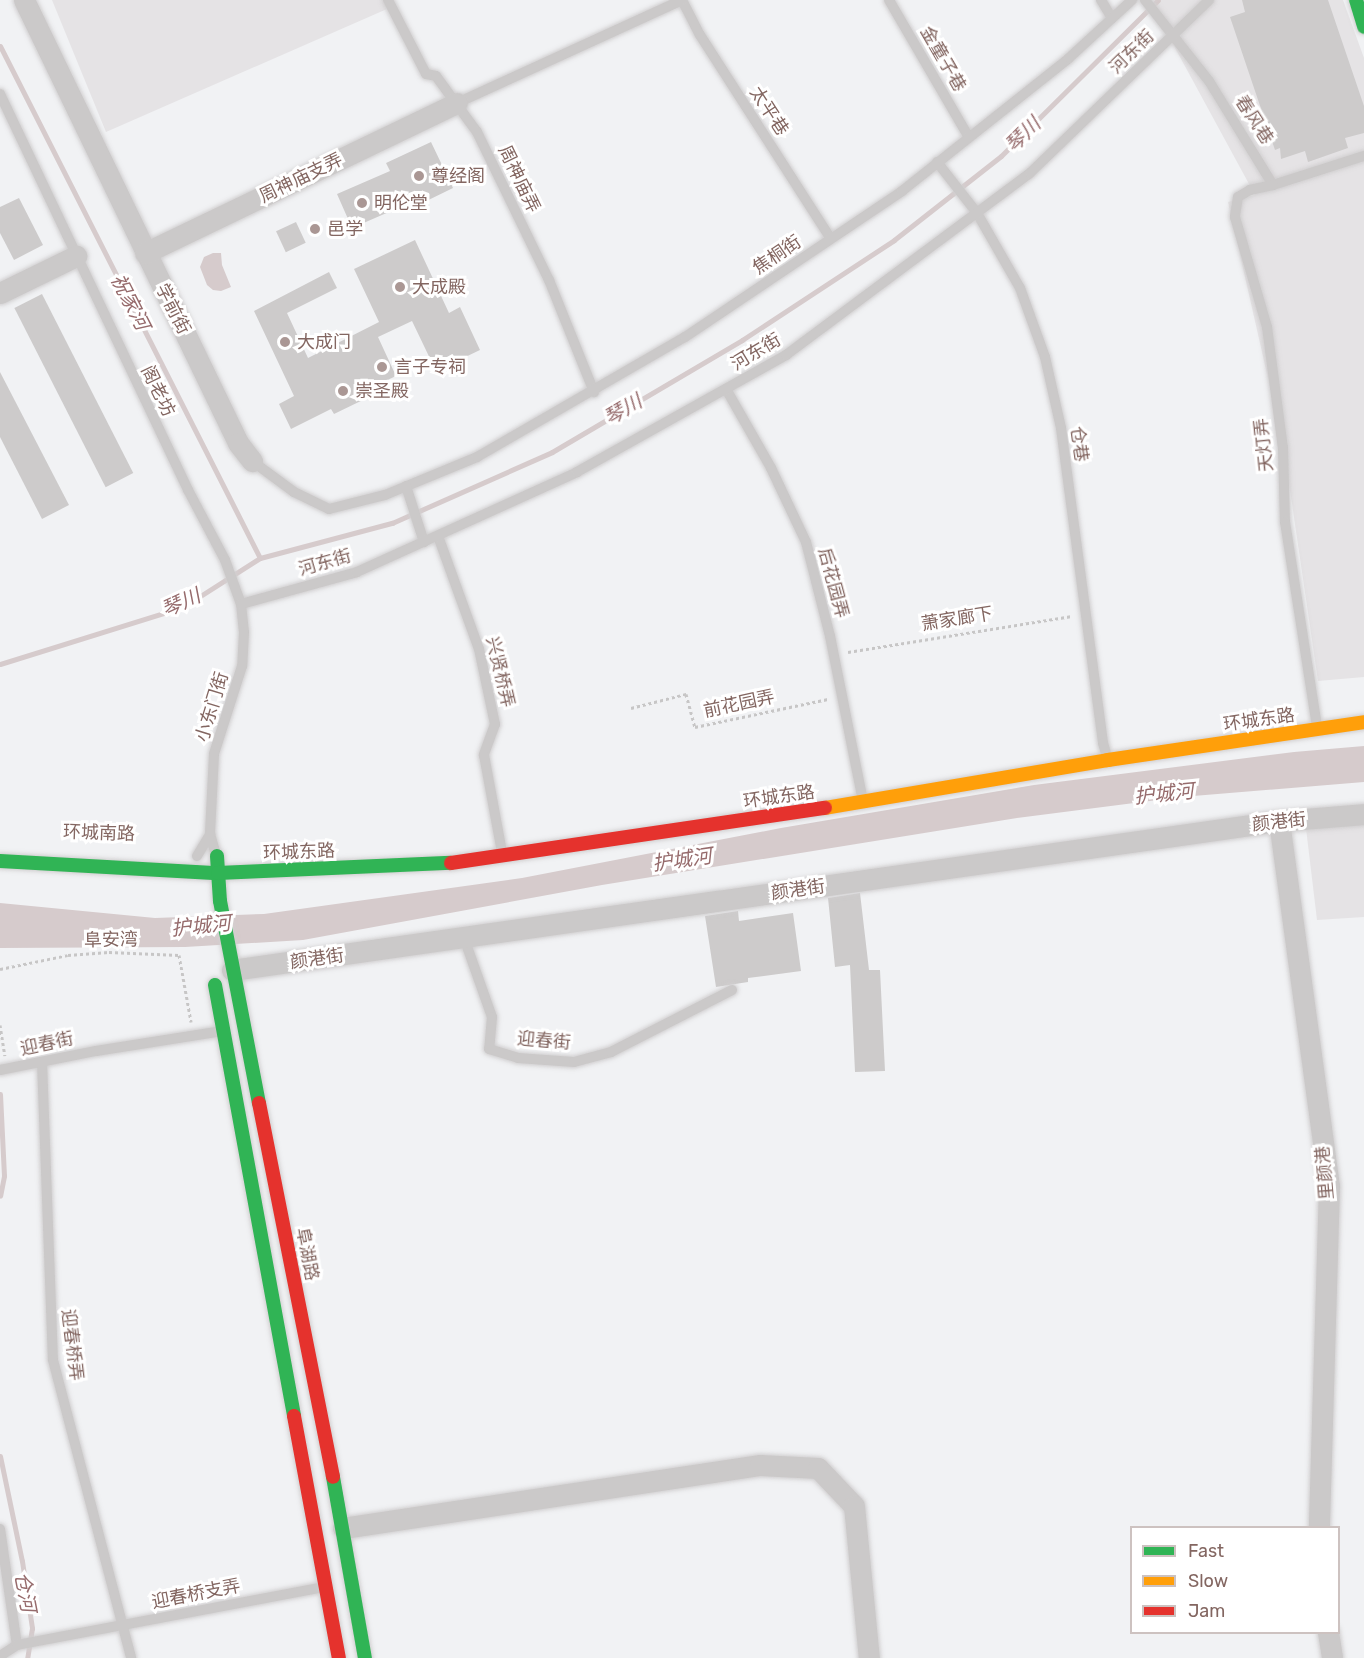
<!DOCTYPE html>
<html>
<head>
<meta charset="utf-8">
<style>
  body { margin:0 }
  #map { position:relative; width:1364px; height:1658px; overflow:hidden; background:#f1f2f4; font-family:Rubik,"Noto Sans SC",sans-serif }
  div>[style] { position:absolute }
  .built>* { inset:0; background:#e5e3e5 }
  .water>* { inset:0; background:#d6cbcc }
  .stream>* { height:5px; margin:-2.5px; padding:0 2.5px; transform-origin:2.5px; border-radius:2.5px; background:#d6cbcc }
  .building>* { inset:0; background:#cdcbcb; transform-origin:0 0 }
  .path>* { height:3px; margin-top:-1.5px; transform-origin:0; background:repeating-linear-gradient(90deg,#c7c6c6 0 3px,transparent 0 6px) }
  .roads { filter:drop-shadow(0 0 2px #d1cfd0) drop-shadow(0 0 2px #d1cfd0) }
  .lane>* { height:10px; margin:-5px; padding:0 5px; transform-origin:5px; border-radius:5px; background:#cbc9c9 }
  .street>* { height:21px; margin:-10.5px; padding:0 10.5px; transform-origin:10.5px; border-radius:10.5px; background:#cbc9c9 }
  .fast>* { height:14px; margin:-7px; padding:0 7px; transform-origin:7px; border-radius:7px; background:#30b455 }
  .slow>* { height:14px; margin:-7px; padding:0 7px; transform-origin:7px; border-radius:7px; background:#ff9f0a }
  .jam>* { height:14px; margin:-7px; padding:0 7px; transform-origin:7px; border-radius:7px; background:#e5322d }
  .dots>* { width:16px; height:16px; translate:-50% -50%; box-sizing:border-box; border:3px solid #fff; border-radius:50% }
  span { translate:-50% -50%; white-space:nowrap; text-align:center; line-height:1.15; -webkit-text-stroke:6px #fff; paint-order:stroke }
  .street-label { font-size:18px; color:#836661 }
  .poi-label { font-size:18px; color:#836661 }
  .left { translate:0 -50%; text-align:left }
  .water-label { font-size:20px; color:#966b6c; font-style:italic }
  .legend { position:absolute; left:1130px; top:1526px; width:210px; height:108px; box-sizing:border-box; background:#fff; border:2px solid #cdc2c0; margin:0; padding:8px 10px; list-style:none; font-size:18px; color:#836661 }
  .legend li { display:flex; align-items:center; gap:12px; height:30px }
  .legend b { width:30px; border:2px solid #cdc2c0 }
</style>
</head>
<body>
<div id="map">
  <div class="built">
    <div style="clip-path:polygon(52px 0,383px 0,387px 9px,106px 132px)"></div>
    <div style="clip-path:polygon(1142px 0,1343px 0,1364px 58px,1364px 677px,1318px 681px,1284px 449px,1228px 202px,1255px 195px,1174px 46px)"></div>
    <div style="clip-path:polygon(1364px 814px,1364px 917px,1317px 920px,1305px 820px)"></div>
  </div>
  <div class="water">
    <div style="clip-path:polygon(213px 253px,221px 253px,222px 265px,231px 287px,221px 291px,213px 290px,207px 285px,200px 267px,204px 257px)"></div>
    <div style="clip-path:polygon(1364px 746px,1364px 782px,1181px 797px,1017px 818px,602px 885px,303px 940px,185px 947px,0 948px,0 903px,155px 918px,264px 914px,522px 878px,781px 828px,1034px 785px,1294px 752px)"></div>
  </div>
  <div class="stream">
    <div style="left:0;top:46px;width:574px;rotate:63.08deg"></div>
    <div style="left:0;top:664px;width:192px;rotate:-17.3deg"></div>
    <div style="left:183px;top:607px;width:91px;rotate:-32.5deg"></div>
    <div style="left:260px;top:558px;width:137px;rotate:-14.9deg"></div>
    <div style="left:392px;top:523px;width:175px;rotate:-23.9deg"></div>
    <div style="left:552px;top:452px;width:221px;rotate:-30.5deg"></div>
    <div style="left:742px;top:340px;width:182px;rotate:-33.3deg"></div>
    <div style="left:894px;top:240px;width:136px;rotate:-38.1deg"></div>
    <div style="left:1001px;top:156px;width:221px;rotate:-44.8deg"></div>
    <div style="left:0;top:1094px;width:82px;rotate:87.2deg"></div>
    <div style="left:4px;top:1176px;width:20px;rotate:101deg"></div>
    <div style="left:0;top:1456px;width:107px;rotate:78.2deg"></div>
    <div style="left:22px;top:1561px;width:68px;rotate:81.5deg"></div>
    <div style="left:32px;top:1628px;width:30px;rotate:99deg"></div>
  </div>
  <div class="building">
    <div style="clip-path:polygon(1242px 0,1328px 0,1364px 106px,1364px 133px,1345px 138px,1348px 148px,1308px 162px,1305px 151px,1281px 159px,1280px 148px,1275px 150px,1230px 17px,1245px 12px)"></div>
    <div style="clip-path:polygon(431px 142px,453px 188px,408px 210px,405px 205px,352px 228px,337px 194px,390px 171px,386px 163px)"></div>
    <div style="clip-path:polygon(19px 198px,43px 245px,14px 260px,0 233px,0 207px)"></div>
    <div style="left:296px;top:222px;width:23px;height:22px;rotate:65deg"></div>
    <div style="clip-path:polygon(415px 240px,449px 313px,460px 307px,480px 350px,436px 371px,412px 321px,378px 337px,396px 376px,364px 391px,367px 398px,334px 414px,331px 409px,291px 429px,279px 404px,294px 396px,254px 311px,329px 272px,337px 288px,287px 313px,308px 358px,379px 322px,354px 269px)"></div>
    <div style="left:42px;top:294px;width:201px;height:31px;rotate:63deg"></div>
    <div style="clip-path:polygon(0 372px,69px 505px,42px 519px,0 437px)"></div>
    <div style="clip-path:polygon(860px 893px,869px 970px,880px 970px,885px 1071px,855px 1072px,850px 965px,835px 967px,828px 898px)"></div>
    <div style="clip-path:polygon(738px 911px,739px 921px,793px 913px,801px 971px,748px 978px,748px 982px,716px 987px,705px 916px)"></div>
  </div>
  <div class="path">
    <div style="left:848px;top:652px;width:227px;rotate:-9.1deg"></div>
    <div style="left:631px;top:708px;width:57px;rotate:-14.3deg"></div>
    <div style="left:686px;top:694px;width:34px;rotate:75deg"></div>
    <div style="left:695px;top:727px;width:136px;rotate:-11.9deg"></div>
    <div style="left:0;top:969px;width:69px;rotate:-11.6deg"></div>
    <div style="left:68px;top:955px;width:41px;rotate:-4.2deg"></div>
    <div style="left:109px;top:952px;width:70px;rotate:2.5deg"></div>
    <div style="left:179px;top:955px;width:68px;rotate:79.8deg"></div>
    <div style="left:0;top:1025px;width:31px;rotate:81deg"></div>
  </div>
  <div class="roads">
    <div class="lane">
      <div style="left:388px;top:0;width:83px;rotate:62.8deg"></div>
      <div style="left:426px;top:74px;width:10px;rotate:11deg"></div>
      <div style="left:436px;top:76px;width:69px;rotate:53.8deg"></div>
      <div style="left:477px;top:132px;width:165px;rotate:64.1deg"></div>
      <div style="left:549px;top:280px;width:121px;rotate:68.1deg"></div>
      <div style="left:682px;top:0;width:39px;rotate:63deg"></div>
      <div style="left:700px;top:35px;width:242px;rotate:57.3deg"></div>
      <div style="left:889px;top:0;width:157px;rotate:59.8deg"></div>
      <div style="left:1101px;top:0;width:21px;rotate:59deg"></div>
      <div style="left:1145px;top:0;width:103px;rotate:51.7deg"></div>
      <div style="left:1209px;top:81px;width:122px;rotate:58.4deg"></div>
      <div style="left:1273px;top:185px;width:96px;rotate:-17.7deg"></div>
      <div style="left:0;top:94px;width:438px;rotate:64.6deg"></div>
      <div style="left:188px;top:490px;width:79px;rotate:62.1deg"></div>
      <div style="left:225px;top:560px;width:47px;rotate:70deg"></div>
      <div style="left:241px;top:604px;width:28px;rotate:84deg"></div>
      <div style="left:244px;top:632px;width:34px;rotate:93deg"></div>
      <div style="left:242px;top:666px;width:92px;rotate:107.7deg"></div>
      <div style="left:214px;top:754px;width:80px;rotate:92.9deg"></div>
      <div style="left:210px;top:834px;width:22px;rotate:74deg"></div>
      <div style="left:457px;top:103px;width:247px;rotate:-24.6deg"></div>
      <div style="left:937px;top:162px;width:65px;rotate:51.9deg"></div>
      <div style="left:977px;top:213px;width:86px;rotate:60.2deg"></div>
      <div style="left:1020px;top:288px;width:73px;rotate:70.1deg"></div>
      <div style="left:1045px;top:357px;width:73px;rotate:77.3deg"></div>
      <div style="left:1061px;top:428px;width:318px;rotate:82.4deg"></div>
      <div style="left:1103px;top:743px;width:15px;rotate:74deg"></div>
      <div style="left:1273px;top:185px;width:24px;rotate:168deg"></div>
      <div style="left:1250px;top:190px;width:14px;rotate:150deg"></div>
      <div style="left:1238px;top:197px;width:20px;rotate:99deg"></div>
      <div style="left:1235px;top:217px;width:115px;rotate:73.8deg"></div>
      <div style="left:1267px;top:327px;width:122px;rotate:82.5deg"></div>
      <div style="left:1283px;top:448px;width:74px;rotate:88.5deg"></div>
      <div style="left:1285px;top:522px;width:207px;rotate:81.1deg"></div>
      <div style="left:726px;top:389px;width:91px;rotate:60.3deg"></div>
      <div style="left:771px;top:468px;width:82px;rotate:64.7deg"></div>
      <div style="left:806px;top:542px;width:97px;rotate:75.7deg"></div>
      <div style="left:830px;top:636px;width:168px;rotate:78.7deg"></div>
      <div style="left:252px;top:461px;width:52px;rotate:36.4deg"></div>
      <div style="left:294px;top:492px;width:39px;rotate:26deg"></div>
      <div style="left:329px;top:509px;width:58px;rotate:-14deg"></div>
      <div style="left:385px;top:495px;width:100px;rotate:-22.4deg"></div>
      <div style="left:477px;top:457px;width:240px;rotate:-30deg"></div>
      <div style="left:685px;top:337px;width:262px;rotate:-33.9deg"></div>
      <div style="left:902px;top:191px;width:213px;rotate:-38.5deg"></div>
      <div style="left:1069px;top:58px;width:86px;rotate:-42.6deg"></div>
      <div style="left:406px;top:486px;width:59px;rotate:72.2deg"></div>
      <div style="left:438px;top:536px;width:120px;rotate:70.1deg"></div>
      <div style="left:479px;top:649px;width:77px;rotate:78deg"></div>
      <div style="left:495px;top:724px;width:33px;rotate:110deg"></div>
      <div style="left:484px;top:755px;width:99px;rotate:79.5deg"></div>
      <div style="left:241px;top:604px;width:120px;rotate:-15.4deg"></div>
      <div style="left:357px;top:572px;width:242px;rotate:-24.4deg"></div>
      <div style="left:577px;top:472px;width:240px;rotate:-29.2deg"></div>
      <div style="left:786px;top:355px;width:304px;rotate:-36.7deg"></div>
      <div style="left:1030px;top:173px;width:249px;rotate:-44deg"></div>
      <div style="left:197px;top:856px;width:26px;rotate:-59deg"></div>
      <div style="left:464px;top:938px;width:84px;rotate:70.5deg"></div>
      <div style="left:492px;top:1017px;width:32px;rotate:95deg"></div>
      <div style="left:489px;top:1049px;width:30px;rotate:17deg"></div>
      <div style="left:518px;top:1058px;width:56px;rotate:4.1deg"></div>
      <div style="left:574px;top:1062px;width:38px;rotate:-15deg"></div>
      <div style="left:611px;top:1052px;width:136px;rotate:-27.1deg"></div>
      <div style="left:42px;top:1062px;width:298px;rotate:87.9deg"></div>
      <div style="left:53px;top:1360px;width:308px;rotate:75.3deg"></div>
      <div style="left:0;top:1070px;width:98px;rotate:-11.2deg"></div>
      <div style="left:96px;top:1051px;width:128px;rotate:-9deg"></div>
      <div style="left:0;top:1529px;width:117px;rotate:81.7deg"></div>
      <div style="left:17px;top:1645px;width:20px;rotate:147deg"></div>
      <div style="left:17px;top:1645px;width:311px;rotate:-10.7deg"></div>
    </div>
    <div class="street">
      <div style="left:24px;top:0;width:492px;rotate:64.2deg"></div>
      <div style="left:238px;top:443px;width:23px;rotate:52deg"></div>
      <div style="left:145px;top:253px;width:346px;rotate:-25.7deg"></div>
      <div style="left:0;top:293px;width:85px;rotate:-26deg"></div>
      <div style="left:1279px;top:821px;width:368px;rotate:82.2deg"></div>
      <div style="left:1329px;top:1186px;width:342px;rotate:91.7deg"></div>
      <div style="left:232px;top:970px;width:1058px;rotate:-8.1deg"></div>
      <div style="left:1279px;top:821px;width:85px;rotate:-4.7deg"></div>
      <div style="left:343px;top:1528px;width:422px;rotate:-8.6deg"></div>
      <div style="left:760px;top:1465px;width:58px;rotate:3deg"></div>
      <div style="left:818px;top:1468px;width:52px;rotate:46.5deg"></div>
      <div style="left:854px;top:1506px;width:153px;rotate:84.4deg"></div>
      <div style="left:1328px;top:1632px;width:26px;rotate:81deg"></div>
    </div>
    <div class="fast">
      <div style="left:1356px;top:0;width:28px;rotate:73deg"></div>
      <div style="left:217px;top:856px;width:45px;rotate:86.2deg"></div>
      <div style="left:220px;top:901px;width:206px;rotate:79.1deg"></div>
      <div style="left:0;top:861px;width:218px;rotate:3.2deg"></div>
      <div style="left:218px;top:873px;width:233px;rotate:-2.5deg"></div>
      <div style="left:215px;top:985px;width:438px;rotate:79.6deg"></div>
      <div style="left:333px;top:1477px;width:184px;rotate:80deg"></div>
    </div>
    <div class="slow">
      <div style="left:825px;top:808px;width:287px;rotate:-9.6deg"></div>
      <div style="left:1108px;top:760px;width:259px;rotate:-8.4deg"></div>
    </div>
    <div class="jam">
      <div style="left:451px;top:863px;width:378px;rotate:-8.4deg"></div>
      <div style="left:259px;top:1103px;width:381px;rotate:78.8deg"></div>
      <div style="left:294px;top:1416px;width:246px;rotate:79.5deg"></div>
    </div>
  </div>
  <div class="dots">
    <div style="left:419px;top:176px;background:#aa9794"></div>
    <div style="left:362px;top:203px;background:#aa9794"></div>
    <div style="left:315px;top:229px;background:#aa9794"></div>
    <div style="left:400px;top:287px;background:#aa9794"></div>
    <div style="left:285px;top:342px;background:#aa9794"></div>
    <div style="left:382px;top:367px;background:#aa9794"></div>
    <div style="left:343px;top:391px;background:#aa9794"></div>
  </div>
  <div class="street-label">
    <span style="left:1132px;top:52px;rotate:-44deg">河东街</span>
    <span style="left:943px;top:59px;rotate:60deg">金童子巷</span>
    <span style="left:769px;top:111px;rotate:57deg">太平巷</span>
    <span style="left:1254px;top:120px;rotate:57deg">春风巷</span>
    <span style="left:301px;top:178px;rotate:-26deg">周神庙支弄</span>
    <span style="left:519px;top:179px;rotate:64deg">周神庙弄</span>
    <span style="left:777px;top:255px;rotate:-34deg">焦桐街</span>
    <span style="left:173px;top:309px;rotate:63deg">学前街</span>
    <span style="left:756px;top:352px;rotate:-31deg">河东街</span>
    <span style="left:158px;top:391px;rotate:64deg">阁老坊</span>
    <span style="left:1079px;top:444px;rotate:82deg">仓巷</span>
    <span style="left:1264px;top:445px;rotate:-96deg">天灯弄</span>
    <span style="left:325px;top:563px;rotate:-16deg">河东街</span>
    <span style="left:833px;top:583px;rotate:75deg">后花园弄</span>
    <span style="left:957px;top:619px;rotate:-9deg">萧家廊下</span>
    <span style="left:500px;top:672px;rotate:77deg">兴贤桥弄</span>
    <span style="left:739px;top:704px;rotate:-12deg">前花园弄</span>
    <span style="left:212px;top:707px;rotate:-73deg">小东门街</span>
    <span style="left:1259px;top:720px;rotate:-8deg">环城东路</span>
    <span style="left:779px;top:797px;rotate:-8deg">环城东路</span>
    <span style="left:1279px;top:822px;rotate:-6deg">颜港街</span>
    <span style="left:99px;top:833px;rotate:2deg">环城南路</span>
    <span style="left:299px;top:852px;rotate:-2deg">环城东路</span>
    <span style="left:798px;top:890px;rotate:-8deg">颜港街</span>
    <span style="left:111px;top:940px;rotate:-1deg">阜安湾</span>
    <span style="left:317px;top:959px;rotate:-8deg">颜港街</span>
    <span style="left:544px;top:1041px;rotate:5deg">迎春街</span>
    <span style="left:47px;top:1044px;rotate:-12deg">迎春街</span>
    <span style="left:1325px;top:1173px;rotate:-95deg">里颜港</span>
    <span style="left:307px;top:1254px;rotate:79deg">阜湖路</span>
    <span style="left:72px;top:1345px;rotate:83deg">迎春桥弄</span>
    <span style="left:196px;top:1594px;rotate:-11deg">迎春桥支弄</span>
  </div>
  <div class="poi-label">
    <span class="left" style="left:431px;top:176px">尊经阁</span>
    <span class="left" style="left:374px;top:203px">明伦堂</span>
    <span class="left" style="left:327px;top:229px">邑学</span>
    <span class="left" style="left:412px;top:287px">大成殿</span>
    <span class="left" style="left:297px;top:342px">大成门</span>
    <span class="left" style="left:394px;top:367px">言子专祠</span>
    <span class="left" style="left:355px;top:391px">崇圣殿</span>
  </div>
  <div class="water-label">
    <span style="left:1023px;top:135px;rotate:-45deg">琴川</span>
    <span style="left:130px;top:302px;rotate:63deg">祝家河</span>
    <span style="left:623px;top:410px;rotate:-31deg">琴川</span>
    <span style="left:181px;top:603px;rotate:-25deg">琴川</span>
    <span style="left:1164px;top:794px;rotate:-6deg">护城河</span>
    <span style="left:682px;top:860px;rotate:-8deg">护城河</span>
    <span style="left:201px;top:926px;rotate:-6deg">护城河</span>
    <span style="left:25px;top:1592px;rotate:79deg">仓河</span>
  </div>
  <ul class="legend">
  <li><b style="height:8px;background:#30b455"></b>Fast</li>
  <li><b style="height:8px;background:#ff9f0a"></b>Slow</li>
  <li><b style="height:8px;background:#e5322d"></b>Jam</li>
  </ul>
</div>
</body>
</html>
